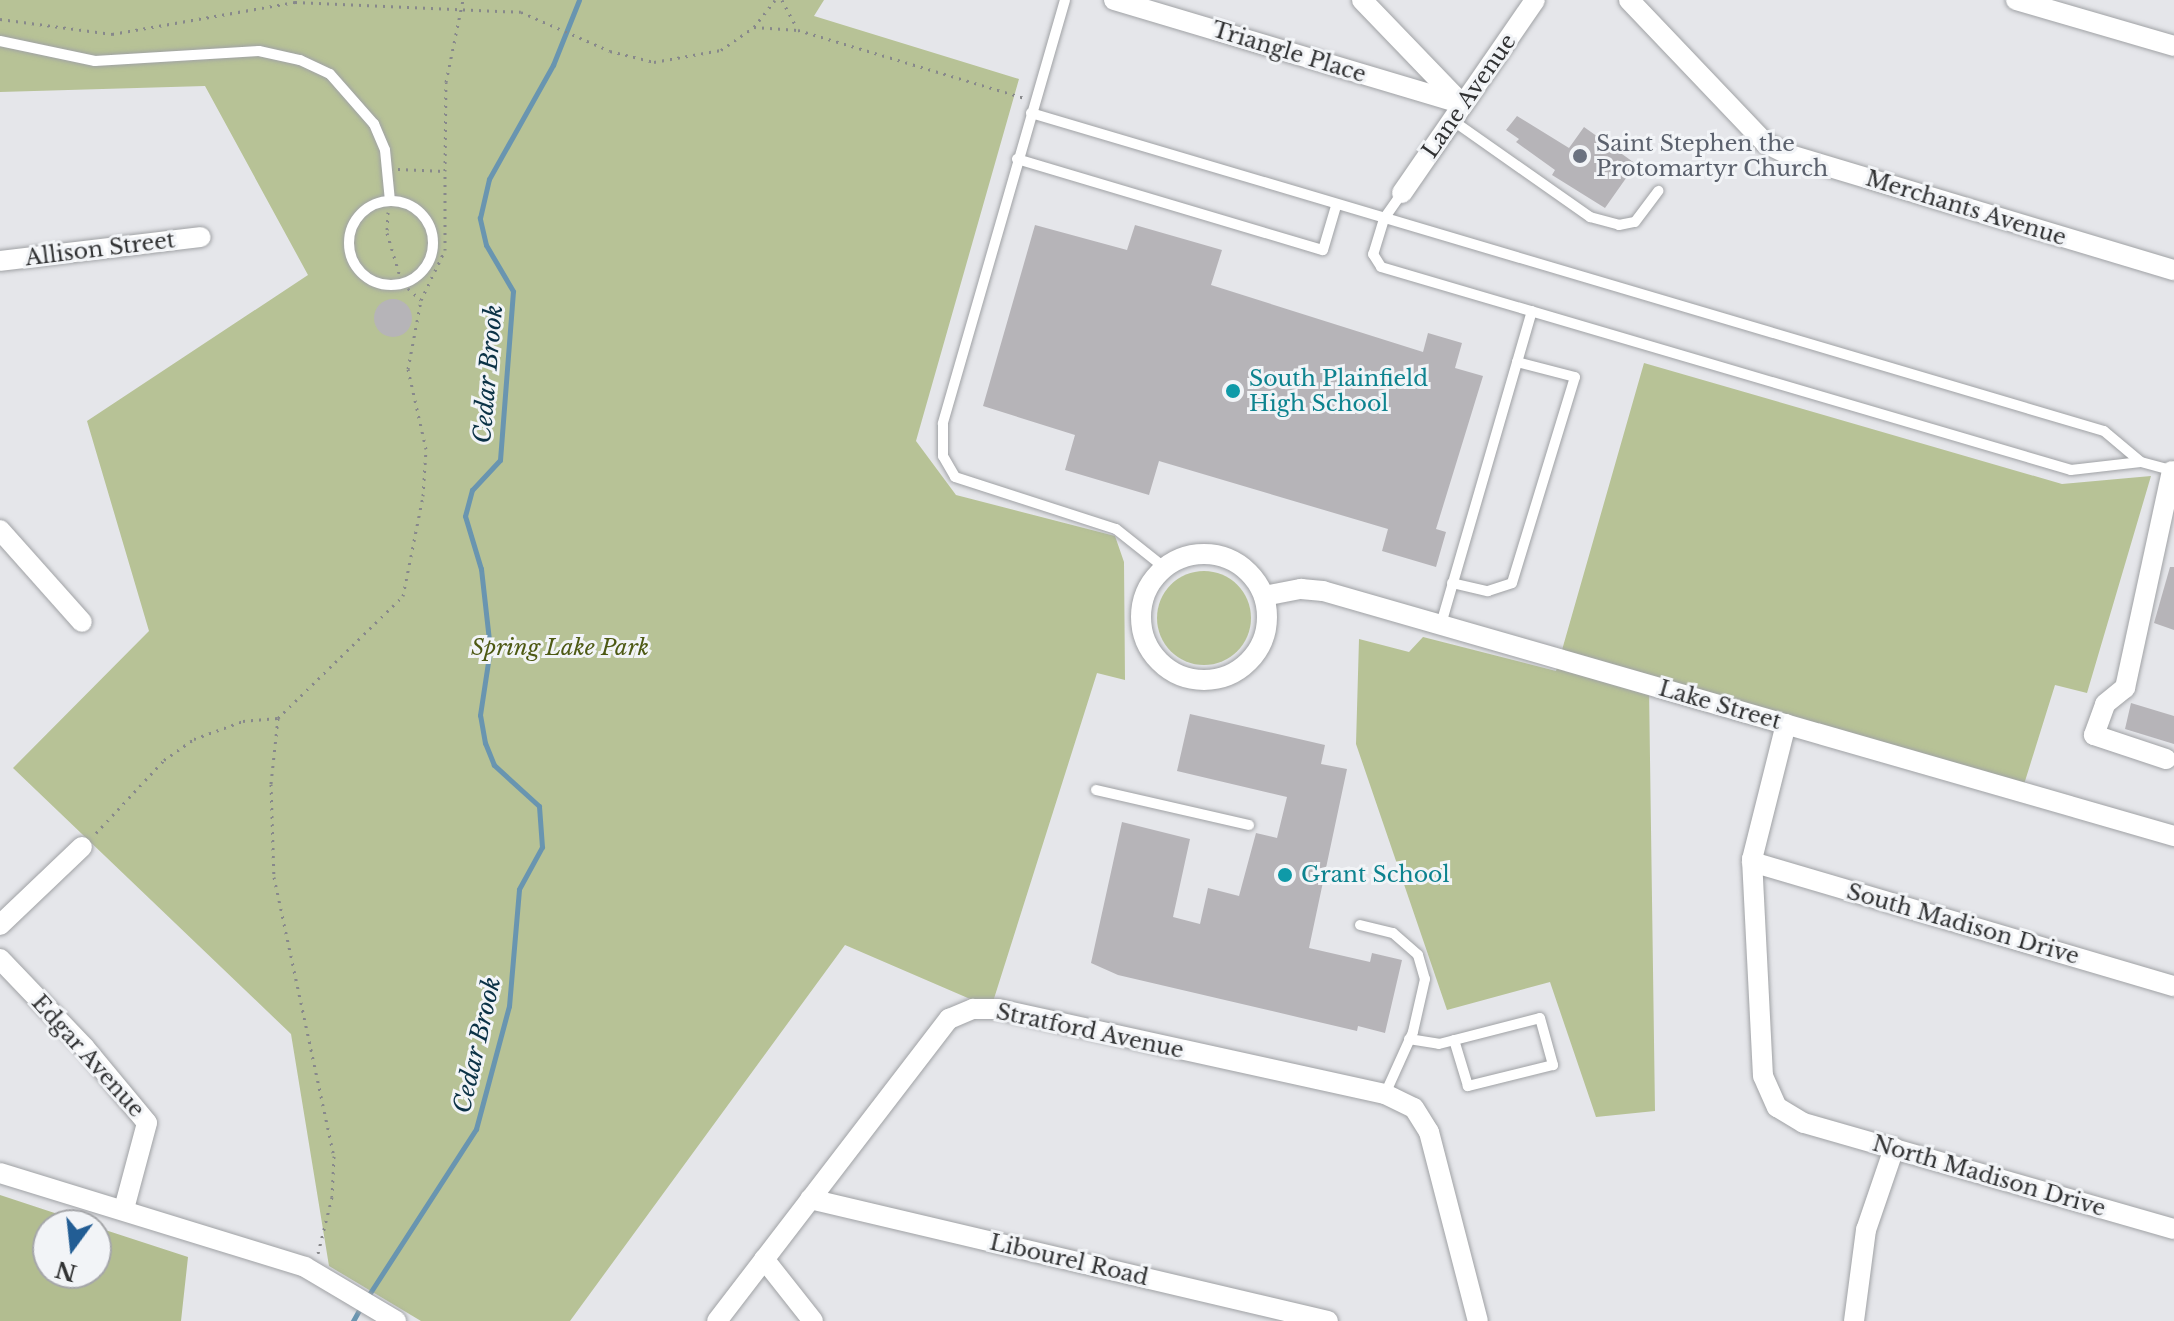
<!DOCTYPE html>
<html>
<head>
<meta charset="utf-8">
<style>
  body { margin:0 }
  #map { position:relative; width:2174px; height:1321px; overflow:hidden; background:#e5e6ea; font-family:"Libre Baskerville",serif }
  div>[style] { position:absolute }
  .green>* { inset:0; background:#b7c296 }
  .round { border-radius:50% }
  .forest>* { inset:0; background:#b2bd90 }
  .stream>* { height:5px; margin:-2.5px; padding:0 2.5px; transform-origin:2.5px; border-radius:2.5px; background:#6995b0 }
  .building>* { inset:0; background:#b6b4b8 }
  .path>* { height:3px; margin-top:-1.5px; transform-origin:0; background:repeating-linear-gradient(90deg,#87888b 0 2px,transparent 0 8px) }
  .roads { filter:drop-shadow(0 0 2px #a0a2a5) drop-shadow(0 0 2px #a0a2a5) }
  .lane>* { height:10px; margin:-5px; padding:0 5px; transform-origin:5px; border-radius:5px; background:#fff }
  .lane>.ring { margin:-5px; padding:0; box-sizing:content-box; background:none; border:10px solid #fff; border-radius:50% }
  .street>* { height:20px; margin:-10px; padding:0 10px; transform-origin:10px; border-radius:10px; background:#fff }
  .street>.ring { margin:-10px; padding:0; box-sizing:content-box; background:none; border:20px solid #fff; border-radius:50% }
  .dots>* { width:22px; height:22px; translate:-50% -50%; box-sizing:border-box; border:4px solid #f2f4f7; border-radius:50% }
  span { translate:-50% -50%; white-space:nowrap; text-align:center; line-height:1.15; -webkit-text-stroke:6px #f2f4f7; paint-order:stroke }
  .street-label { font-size:22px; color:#313233 }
  .worship-label { font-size:22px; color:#5b616d }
  .left { translate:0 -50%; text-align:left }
  .culture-label { font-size:22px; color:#0d838f }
  .park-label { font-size:22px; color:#4d5913; font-style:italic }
  .water-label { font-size:24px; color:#0b3246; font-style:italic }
  .north { position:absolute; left:32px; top:1209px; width:80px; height:80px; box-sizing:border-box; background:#f2f4f7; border:2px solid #a5a6a9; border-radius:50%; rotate:195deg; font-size:22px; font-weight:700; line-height:32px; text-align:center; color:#313233 }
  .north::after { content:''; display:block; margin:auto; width:28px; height:36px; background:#225d94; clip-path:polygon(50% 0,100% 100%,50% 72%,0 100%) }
</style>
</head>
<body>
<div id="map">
  <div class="green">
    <div style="clip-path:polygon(0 0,824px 0,814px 16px,1019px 79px,916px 441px,956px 495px,1115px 536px,1124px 562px,1125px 680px,1097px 673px,991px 1008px,845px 945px,570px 1321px,421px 1321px,329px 1266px,291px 1034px,13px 768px,149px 631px,87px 421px,308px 275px,205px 86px,0 92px)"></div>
    <div style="clip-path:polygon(1644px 363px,2062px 484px,2151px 476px,2087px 693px,2055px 685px,2021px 794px,1649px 687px,1655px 1111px,1596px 1117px,1550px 982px,1447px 1010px,1356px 744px,1359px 639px,1409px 652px,1423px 637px,1556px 671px)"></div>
    <div class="round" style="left:1157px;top:571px;width:94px;height:94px"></div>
  </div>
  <div class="forest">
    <div style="clip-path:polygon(0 1195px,91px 1225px,48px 1225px,48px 1273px,96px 1273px,96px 1227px,188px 1257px,181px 1321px,0 1321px)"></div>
  </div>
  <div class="stream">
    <div style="left:368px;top:1296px;width:199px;rotate:-57.1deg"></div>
    <div style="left:476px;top:1129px;width:127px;rotate:-75deg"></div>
    <div style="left:509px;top:1006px;width:117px;rotate:-85.1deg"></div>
    <div style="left:519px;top:889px;width:48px;rotate:-61.3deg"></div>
    <div style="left:542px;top:847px;width:41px;rotate:-94.2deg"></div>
    <div style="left:539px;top:806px;width:61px;rotate:-137.7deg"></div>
    <div style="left:494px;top:765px;width:24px;rotate:-112deg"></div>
    <div style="left:485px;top:743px;width:28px;rotate:-100deg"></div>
    <div style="left:480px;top:715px;width:67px;rotate:-81.4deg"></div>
    <div style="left:490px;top:649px;width:81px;rotate:-96.4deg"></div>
    <div style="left:481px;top:569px;width:55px;rotate:-106.8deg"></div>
    <div style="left:465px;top:516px;width:27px;rotate:-75deg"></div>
    <div style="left:472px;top:490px;width:41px;rotate:-47deg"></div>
    <div style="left:500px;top:460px;width:169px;rotate:-85.6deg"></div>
    <div style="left:513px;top:291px;width:53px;rotate:-120.4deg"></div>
    <div style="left:486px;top:245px;width:28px;rotate:-103deg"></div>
    <div style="left:480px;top:218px;width:40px;rotate:-77deg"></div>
    <div style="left:489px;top:179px;width:131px;rotate:-60.7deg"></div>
    <div style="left:553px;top:65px;width:70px;rotate:-68.2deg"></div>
    <div style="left:353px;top:1321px;width:18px;rotate:-61deg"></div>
  </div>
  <div class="building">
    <div style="clip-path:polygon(1517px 116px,1569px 148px,1584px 127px,1636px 164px,1605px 208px,1552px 175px,1555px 170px,1516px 142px,1519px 139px,1506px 130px)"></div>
    <div style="clip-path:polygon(1035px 225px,1127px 250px,1135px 225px,1222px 250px,1211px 285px,1423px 352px,1428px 333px,1462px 343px,1455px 368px,1483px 376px,1436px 529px,1446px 532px,1436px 567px,1382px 551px,1388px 529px,1159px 461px,1149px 495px,1065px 470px,1075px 435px,983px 406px)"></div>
    <div class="round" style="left:374px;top:299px;width:38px;height:38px"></div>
    <div style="clip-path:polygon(2170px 567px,2174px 567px,2174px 630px,2154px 623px)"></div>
    <div style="clip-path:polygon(2131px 703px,2174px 716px,2174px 744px,2125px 729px)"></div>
    <div style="clip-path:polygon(1190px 714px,1325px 745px,1321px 764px,1347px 769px,1309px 948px,1370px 962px,1372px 953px,1402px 960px,1385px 1033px,1358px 1026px,1357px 1031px,1118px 975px,1091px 963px,1122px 822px,1190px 839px,1173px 917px,1200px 924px,1208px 888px,1239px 896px,1256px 833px,1277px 838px,1287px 797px,1177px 771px)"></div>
  </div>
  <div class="path">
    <div style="left:782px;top:0;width:32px;rotate:62deg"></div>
    <div style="left:0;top:19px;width:113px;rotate:7.6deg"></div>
    <div style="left:112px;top:34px;width:186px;rotate:-9.9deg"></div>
    <div style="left:295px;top:2px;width:226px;rotate:2.5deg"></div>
    <div style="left:521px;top:12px;width:97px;rotate:23.7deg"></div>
    <div style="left:610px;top:51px;width:45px;rotate:14deg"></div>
    <div style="left:654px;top:62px;width:68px;rotate:-10.2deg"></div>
    <div style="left:721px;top:50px;width:40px;rotate:-34.9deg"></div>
    <div style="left:754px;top:27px;width:34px;rotate:-52deg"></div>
    <div style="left:754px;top:27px;width:44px;rotate:3.9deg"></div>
    <div style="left:798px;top:30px;width:236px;rotate:16.7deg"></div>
    <div style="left:398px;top:169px;width:47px;rotate:2.4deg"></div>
    <div style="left:445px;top:171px;width:89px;rotate:-89.4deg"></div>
    <div style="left:446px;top:82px;width:84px;rotate:-78.3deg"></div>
    <div style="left:388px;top:212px;width:21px;rotate:93deg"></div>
    <div style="left:387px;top:233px;width:52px;rotate:73.3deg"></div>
    <div style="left:402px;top:283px;width:25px;rotate:42deg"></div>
    <div style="left:278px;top:718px;width:66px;rotate:96.1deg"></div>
    <div style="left:271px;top:784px;width:93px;rotate:88.2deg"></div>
    <div style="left:274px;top:877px;width:285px;rotate:77.9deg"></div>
    <div style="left:334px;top:1156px;width:41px;rotate:92.8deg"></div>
    <div style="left:332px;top:1197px;width:58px;rotate:104deg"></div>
    <div style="left:96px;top:833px;width:100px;rotate:-47deg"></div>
    <div style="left:164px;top:760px;width:37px;rotate:-35deg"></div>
    <div style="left:194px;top:739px;width:52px;rotate:-20.2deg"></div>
    <div style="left:243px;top:721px;width:35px;rotate:-5deg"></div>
    <div style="left:278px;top:718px;width:175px;rotate:-44.3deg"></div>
    <div style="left:403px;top:596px;width:102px;rotate:-78.7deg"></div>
    <div style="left:423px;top:496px;width:47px;rotate:-86.3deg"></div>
    <div style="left:426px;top:449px;width:82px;rotate:-102.7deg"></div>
    <div style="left:408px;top:369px;width:70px;rotate:-79.3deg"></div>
    <div style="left:421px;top:300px;width:55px;rotate:-64.4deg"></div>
    <div style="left:445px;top:250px;width:79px;rotate:-90deg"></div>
  </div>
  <div class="roads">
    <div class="lane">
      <div style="left:1065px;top:0;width:441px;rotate:106.1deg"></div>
      <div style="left:943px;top:424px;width:32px;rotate:90deg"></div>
      <div style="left:943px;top:456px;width:24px;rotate:60deg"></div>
      <div style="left:955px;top:477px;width:169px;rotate:17.9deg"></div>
      <div style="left:1116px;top:529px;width:63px;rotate:38.5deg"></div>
      <div style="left:0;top:41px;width:97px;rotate:11.9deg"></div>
      <div style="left:95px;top:61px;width:164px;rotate:-3.5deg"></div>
      <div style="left:259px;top:51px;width:42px;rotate:12.4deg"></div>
      <div style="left:300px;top:60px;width:33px;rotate:25deg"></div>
      <div style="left:330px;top:74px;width:67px;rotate:48.7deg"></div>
      <div style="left:374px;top:124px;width:28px;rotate:67deg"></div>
      <div style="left:385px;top:150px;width:51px;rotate:84.4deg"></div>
      <div style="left:1031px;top:113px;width:1119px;rotate:16.51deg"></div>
      <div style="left:2104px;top:431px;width:48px;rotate:40deg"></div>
      <div style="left:2141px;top:462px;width:34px;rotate:15deg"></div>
      <div style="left:1452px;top:120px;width:169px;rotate:35.1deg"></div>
      <div style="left:1590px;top:217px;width:30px;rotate:15deg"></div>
      <div style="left:1619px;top:225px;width:16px;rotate:-11deg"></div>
      <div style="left:1635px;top:222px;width:39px;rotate:-53deg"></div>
      <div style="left:1017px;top:159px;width:319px;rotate:16.6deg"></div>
      <div style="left:1323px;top:250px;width:46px;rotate:-73.5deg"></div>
      <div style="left:1402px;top:193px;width:32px;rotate:125deg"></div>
      <div style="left:1384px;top:219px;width:37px;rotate:107deg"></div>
      <div style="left:1373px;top:254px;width:15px;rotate:58deg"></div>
      <div style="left:1381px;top:267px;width:719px;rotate:16.39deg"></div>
      <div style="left:2071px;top:470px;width:70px;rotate:-6.5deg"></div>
      <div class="ring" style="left:349px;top:201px;width:74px;height:74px"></div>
      <div style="left:1452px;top:583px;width:37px;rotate:13deg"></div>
      <div style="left:1488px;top:591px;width:25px;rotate:-18deg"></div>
      <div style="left:1512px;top:583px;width:215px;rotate:-73deg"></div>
      <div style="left:1575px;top:377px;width:60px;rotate:-165.5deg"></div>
      <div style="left:1441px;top:624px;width:326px;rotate:-73.8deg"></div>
      <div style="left:1096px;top:790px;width:157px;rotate:12.9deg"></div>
      <div style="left:1360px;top:925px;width:34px;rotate:14deg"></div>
      <div style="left:1393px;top:933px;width:33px;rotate:41deg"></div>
      <div style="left:1418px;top:955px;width:25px;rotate:74deg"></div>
      <div style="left:1425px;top:979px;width:54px;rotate:102.8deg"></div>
      <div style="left:1413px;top:1032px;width:68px;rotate:114.3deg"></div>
      <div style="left:1409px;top:1039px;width:30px;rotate:9deg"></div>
      <div style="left:1439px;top:1044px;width:104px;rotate:-14.4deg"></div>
      <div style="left:1540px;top:1018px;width:49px;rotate:74.5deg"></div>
      <div style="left:1553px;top:1065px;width:88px;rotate:166.1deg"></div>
      <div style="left:1468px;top:1086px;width:48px;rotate:-106.9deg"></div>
    </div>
    <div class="street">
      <div style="left:1114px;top:0;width:364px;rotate:16.6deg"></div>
      <div style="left:1362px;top:0;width:144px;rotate:46.1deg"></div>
      <div style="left:1629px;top:0;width:197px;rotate:46.4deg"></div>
      <div style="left:1765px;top:143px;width:28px;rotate:26deg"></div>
      <div style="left:1790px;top:155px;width:401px;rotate:16.7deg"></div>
      <div style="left:2016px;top:0;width:165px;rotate:16.2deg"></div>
      <div style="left:1402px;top:193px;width:234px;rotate:-55.4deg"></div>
      <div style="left:0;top:261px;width:202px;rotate:-6.8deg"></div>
      <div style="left:0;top:530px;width:123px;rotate:48.3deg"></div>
      <div class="ring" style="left:1141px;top:554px;width:106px;height:106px"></div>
      <div style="left:1264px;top:596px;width:38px;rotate:-11deg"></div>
      <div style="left:1301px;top:589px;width:22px;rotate:5deg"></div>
      <div style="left:1323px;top:591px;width:886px;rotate:16.06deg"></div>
      <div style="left:1786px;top:724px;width:139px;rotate:104.1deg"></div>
      <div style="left:1752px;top:859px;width:217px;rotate:87.1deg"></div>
      <div style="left:1763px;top:1076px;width:34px;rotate:66deg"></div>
      <div style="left:1777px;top:1107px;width:31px;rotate:31deg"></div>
      <div style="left:1804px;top:1123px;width:385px;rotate:16deg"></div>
      <div style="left:2166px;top:759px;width:76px;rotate:-161.6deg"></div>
      <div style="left:2094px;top:735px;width:33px;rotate:-70deg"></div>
      <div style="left:2105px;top:704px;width:26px;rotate:-39deg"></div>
      <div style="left:2125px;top:688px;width:222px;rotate:-77.8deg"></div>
      <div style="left:1752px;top:862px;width:440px;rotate:16.4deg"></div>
      <div style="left:0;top:925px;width:113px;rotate:-43.6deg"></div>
      <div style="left:0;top:959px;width:123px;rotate:46.3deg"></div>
      <div style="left:85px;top:1048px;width:97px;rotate:50.4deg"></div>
      <div style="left:147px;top:1123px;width:89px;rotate:105deg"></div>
      <div style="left:0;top:1173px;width:319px;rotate:17.1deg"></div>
      <div style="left:305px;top:1267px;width:106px;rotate:30.7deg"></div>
      <div style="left:810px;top:1199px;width:532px;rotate:13.25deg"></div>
      <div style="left:764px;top:1259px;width:79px;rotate:51.7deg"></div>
      <div style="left:717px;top:1321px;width:381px;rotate:-52.5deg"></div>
      <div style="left:949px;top:1019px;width:26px;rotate:-23deg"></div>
      <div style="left:973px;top:1009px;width:25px"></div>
      <div style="left:998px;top:1009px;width:396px;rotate:12.4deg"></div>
      <div style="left:1385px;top:1094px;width:32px;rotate:26deg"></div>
      <div style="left:1414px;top:1108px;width:28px;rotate:58deg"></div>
      <div style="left:1429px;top:1132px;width:195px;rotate:75.5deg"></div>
      <div style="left:1854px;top:1321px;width:92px;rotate:-82.5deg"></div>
      <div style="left:1866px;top:1230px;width:87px;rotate:-71.1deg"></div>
    </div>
  </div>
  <div class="dots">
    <div style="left:1580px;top:156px;background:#6b7280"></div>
    <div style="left:1233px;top:391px;background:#0f9aa8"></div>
    <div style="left:1285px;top:875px;background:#0f9aa8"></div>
  </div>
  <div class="street-label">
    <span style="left:1289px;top:52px;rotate:17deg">Triangle Place</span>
    <span style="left:1469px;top:96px;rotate:-55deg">Lane Avenue</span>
    <span style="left:1966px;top:208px;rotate:17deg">Merchants Avenue</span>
    <span style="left:100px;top:249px;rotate:-7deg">Allison Street</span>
    <span style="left:1720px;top:705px;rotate:16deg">Lake Street</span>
    <span style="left:1963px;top:924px;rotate:16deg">South Madison Drive</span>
    <span style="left:1090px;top:1031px;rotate:12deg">Stratford Avenue</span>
    <span style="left:88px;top:1056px;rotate:48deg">Edgar Avenue</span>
    <span style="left:1989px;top:1176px;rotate:16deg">North Madison Drive</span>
    <span style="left:1069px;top:1260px;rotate:13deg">Libourel Road</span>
  </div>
  <div class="worship-label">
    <span class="left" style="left:1596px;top:156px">Saint Stephen the<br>Protomartyr Church</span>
  </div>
  <div class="culture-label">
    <span class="left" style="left:1249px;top:391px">South Plainfield<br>High School</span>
    <span class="left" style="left:1301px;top:875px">Grant School</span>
  </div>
  <div class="park-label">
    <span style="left:560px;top:648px">Spring Lake Park</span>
  </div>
  <div class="water-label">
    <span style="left:488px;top:374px;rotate:-85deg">Cedar Brook</span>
    <span style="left:477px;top:1045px;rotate:-77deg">Cedar Brook</span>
  </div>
  <div class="north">N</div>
</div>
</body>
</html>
